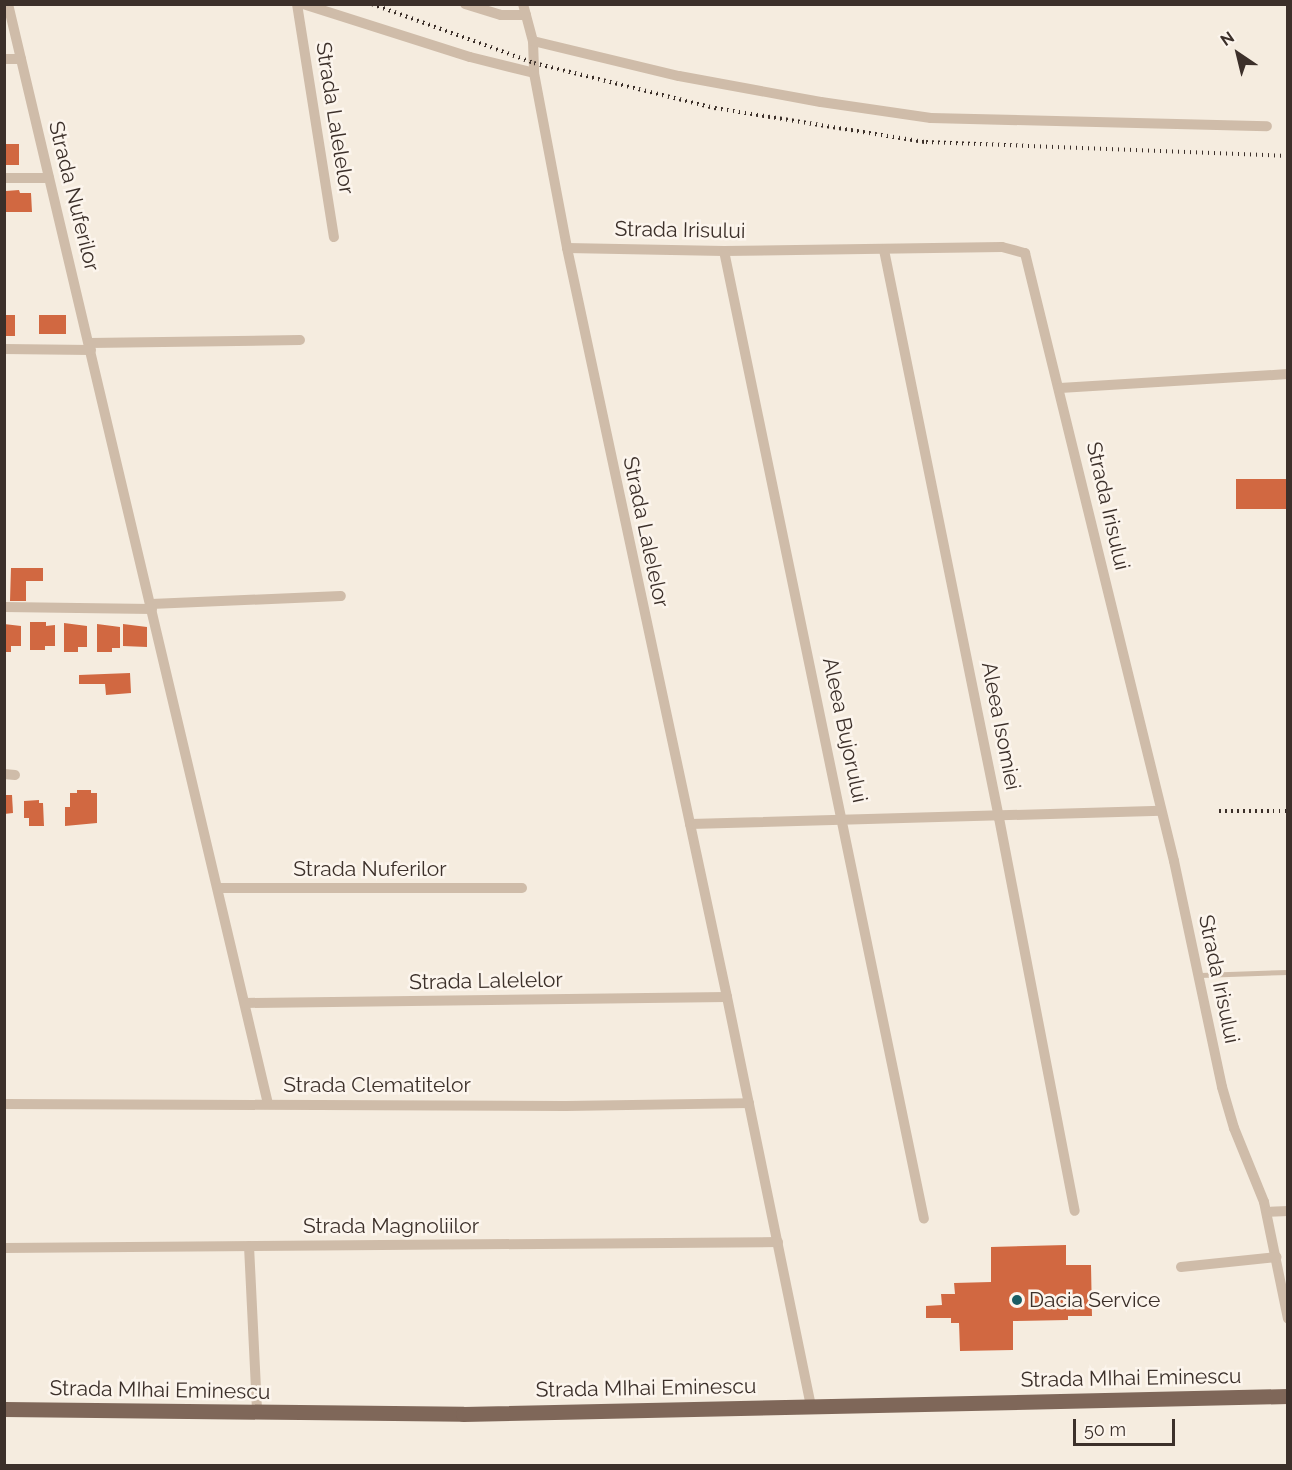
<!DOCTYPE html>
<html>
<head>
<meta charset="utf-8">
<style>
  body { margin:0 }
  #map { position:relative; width:1292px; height:1470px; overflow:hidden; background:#f5ecdf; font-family:Raleway,sans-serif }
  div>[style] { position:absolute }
  .building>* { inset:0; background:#d16841; transform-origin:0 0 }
  .lane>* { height:5px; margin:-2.5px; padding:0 2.5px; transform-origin:2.5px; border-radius:2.5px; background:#cfbca9 }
  .street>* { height:10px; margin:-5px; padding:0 5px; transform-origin:5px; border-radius:5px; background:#cfbca9 }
  .primary>* { height:15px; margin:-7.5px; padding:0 7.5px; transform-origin:7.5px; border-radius:7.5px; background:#7f6759 }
  .rail>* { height:4px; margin-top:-2px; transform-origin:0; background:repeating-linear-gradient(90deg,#3c302a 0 1.5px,transparent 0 6px) }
  .dots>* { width:16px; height:16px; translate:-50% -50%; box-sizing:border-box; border:3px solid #fcf5ed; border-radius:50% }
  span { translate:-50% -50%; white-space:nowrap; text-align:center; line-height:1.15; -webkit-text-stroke:5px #fcf5ed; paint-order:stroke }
  .street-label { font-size:21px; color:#3c302a }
  .poi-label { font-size:21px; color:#3c302a }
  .left { translate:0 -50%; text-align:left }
  .frame { position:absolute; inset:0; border:6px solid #3c302a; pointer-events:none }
  .north { position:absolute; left:1208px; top:24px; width:60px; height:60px; -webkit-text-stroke:4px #fcf5ed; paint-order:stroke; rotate:325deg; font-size:16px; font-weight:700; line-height:24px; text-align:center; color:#3c302a }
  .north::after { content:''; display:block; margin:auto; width:21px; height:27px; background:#3c302a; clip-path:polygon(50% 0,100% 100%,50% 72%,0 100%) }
  .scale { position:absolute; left:1073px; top:1419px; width:102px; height:27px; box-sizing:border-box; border:3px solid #3c302a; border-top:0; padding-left:8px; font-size:18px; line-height:21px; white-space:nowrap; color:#3c302a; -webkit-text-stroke:4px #fcf5ed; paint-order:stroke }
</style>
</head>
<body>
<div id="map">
  <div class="building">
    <div style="left:4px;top:144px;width:15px;height:21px"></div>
    <div style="clip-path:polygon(19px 190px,20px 193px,31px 193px,32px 212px,6px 212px,6px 191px)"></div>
    <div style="left:5px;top:315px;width:10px;height:21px"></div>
    <div style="left:39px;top:315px;width:27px;height:19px"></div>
    <div style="left:1236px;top:479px;width:52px;height:30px"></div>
    <div style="clip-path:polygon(11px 568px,43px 568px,43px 581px,26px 581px,26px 601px,10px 601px)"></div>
    <div style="clip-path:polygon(30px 622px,46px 622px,46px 626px,55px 625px,55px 646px,45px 646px,45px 650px,30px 650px)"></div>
    <div style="clip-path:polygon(64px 623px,87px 626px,87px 647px,78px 647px,78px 652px,64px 652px)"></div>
    <div style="clip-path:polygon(4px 624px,21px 626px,21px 646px,11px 646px,11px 652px,4px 652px)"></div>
    <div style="clip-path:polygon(97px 624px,120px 627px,120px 648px,112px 648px,112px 652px,97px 652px)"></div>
    <div style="clip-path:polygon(123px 624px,147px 627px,147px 647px,123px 646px)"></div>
    <div style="clip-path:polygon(130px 673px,131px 693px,106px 695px,105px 684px,79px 684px,79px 675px)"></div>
    <div style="clip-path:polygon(77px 790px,91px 790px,91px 793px,97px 793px,97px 823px,65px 826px,65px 807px,70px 807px,70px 793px,77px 793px)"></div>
    <div style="clip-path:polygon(4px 795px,12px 795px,13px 813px,4px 814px)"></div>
    <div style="clip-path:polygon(39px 800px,39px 803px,43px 803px,44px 826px,29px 826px,29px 818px,24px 818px,24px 801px)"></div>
    <div style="clip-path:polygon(1066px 1245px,1066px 1265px,1091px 1265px,1092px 1316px,1068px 1316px,1068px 1320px,1013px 1321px,1013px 1350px,960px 1351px,959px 1323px,951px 1323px,951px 1318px,926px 1318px,926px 1306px,942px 1305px,941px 1294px,955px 1294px,954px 1283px,991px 1282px,991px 1247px)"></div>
  </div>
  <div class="lane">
    <div style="left:1200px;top:975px;width:88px;rotate:-2deg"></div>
  </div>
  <div class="street">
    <div style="left:8px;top:4px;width:1130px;rotate:76.7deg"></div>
    <div style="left:297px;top:4px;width:236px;rotate:81deg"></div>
    <div style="left:303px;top:4px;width:175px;rotate:17.6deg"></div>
    <div style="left:470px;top:57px;width:66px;rotate:14deg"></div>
    <div style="left:465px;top:4px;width:38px;rotate:17deg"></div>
    <div style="left:501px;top:15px;width:25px"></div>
    <div style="left:523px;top:4px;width:38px;rotate:75deg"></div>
    <div style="left:533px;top:41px;width:32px;rotate:88deg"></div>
    <div style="left:534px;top:73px;width:178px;rotate:79.3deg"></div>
    <div style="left:567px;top:248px;width:766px;rotate:77.94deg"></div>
    <div style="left:727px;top:997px;width:418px;rotate:78.4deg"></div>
    <div style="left:533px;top:41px;width:150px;rotate:13.5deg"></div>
    <div style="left:679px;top:76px;width:144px;rotate:10.4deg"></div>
    <div style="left:821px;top:102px;width:111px;rotate:8.3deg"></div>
    <div style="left:931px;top:118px;width:336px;rotate:1.4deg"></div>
    <div style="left:4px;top:59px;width:17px"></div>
    <div style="left:4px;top:178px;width:45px"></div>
    <div style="left:567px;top:248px;width:157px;rotate:1.1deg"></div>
    <div style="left:724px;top:251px;width:278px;rotate:-0.8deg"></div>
    <div style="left:1002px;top:247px;width:24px;rotate:15deg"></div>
    <div style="left:1025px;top:253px;width:626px;rotate:76.23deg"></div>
    <div style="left:1174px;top:861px;width:231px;rotate:78deg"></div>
    <div style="left:1222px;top:1087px;width:43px;rotate:73.7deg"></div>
    <div style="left:1234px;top:1128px;width:80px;rotate:67.9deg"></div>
    <div style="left:1264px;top:1202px;width:119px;rotate:78.4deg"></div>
    <div style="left:884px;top:250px;width:580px;rotate:78.55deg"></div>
    <div style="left:999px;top:818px;width:400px;rotate:79.1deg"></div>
    <div style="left:724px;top:251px;width:988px;rotate:78.33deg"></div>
    <div style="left:89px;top:343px;width:211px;rotate:-0.8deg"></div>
    <div style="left:4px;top:349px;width:87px;rotate:0.7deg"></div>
    <div style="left:1060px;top:388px;width:228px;rotate:-3.5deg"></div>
    <div style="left:151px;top:604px;width:190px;rotate:-2.4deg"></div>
    <div style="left:4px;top:607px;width:148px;rotate:0.8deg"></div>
    <div style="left:4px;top:774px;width:11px;rotate:5deg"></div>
    <div style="left:690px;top:824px;width:471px;rotate:-1.6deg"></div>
    <div style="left:218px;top:888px;width:304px"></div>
    <div style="left:245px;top:1003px;width:482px;rotate:-0.7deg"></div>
    <div style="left:4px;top:1104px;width:562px;rotate:0.2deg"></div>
    <div style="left:566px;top:1106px;width:183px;rotate:-0.9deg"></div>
    <div style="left:1267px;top:1212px;width:21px;rotate:-3deg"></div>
    <div style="left:249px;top:1246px;width:166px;rotate:87.2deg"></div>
    <div style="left:4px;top:1248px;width:774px;rotate:-0.44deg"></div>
    <div style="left:1181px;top:1267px;width:96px;rotate:-6deg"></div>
  </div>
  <div class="primary">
    <div style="left:4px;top:1409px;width:459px;rotate:0.6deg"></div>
    <div style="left:463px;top:1414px;width:825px;rotate:-1.25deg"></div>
  </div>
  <div class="rail">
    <div style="left:372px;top:4px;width:172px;rotate:20deg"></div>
    <div style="left:534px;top:63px;width:187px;rotate:14deg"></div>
    <div style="left:715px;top:108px;width:214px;rotate:9.2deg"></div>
    <div style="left:926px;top:142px;width:362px;rotate:2.2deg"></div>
    <div style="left:1219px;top:811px;width:69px"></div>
  </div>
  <div class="dots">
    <div style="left:1017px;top:1300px;background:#1a5c63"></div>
  </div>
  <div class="street-label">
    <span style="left:335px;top:118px;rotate:81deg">Strada Lalelelor</span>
    <span style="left:74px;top:196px;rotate:76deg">Strada Nuferilor</span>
    <span style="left:680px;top:230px;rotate:1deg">Strada Irisului</span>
    <span style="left:1108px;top:506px;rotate:77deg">Strada Irisului</span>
    <span style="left:646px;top:532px;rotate:78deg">Strada Lalelelor</span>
    <span style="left:1001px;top:726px;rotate:79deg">Aleea Isomiei</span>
    <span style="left:845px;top:730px;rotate:78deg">Aleea Bujorului</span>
    <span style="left:370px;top:869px">Strada Nuferilor</span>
    <span style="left:1219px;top:979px;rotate:78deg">Strada Irisului</span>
    <span style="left:486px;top:981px;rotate:-1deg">Strada Lalelelor</span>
    <span style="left:377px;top:1085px">Strada Clematitelor</span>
    <span style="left:391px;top:1226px">Strada Magnoliilor</span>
    <span style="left:1131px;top:1378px;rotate:-1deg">Strada MIhai Eminescu</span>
    <span style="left:646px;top:1388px;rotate:-1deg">Strada MIhai Eminescu</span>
    <span style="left:160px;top:1390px;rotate:1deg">Strada MIhai Eminescu</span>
  </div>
  <div class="poi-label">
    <span class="left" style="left:1029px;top:1300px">Dacia Service</span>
  </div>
  <div class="frame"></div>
  <div class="north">N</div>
  <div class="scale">50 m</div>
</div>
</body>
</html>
